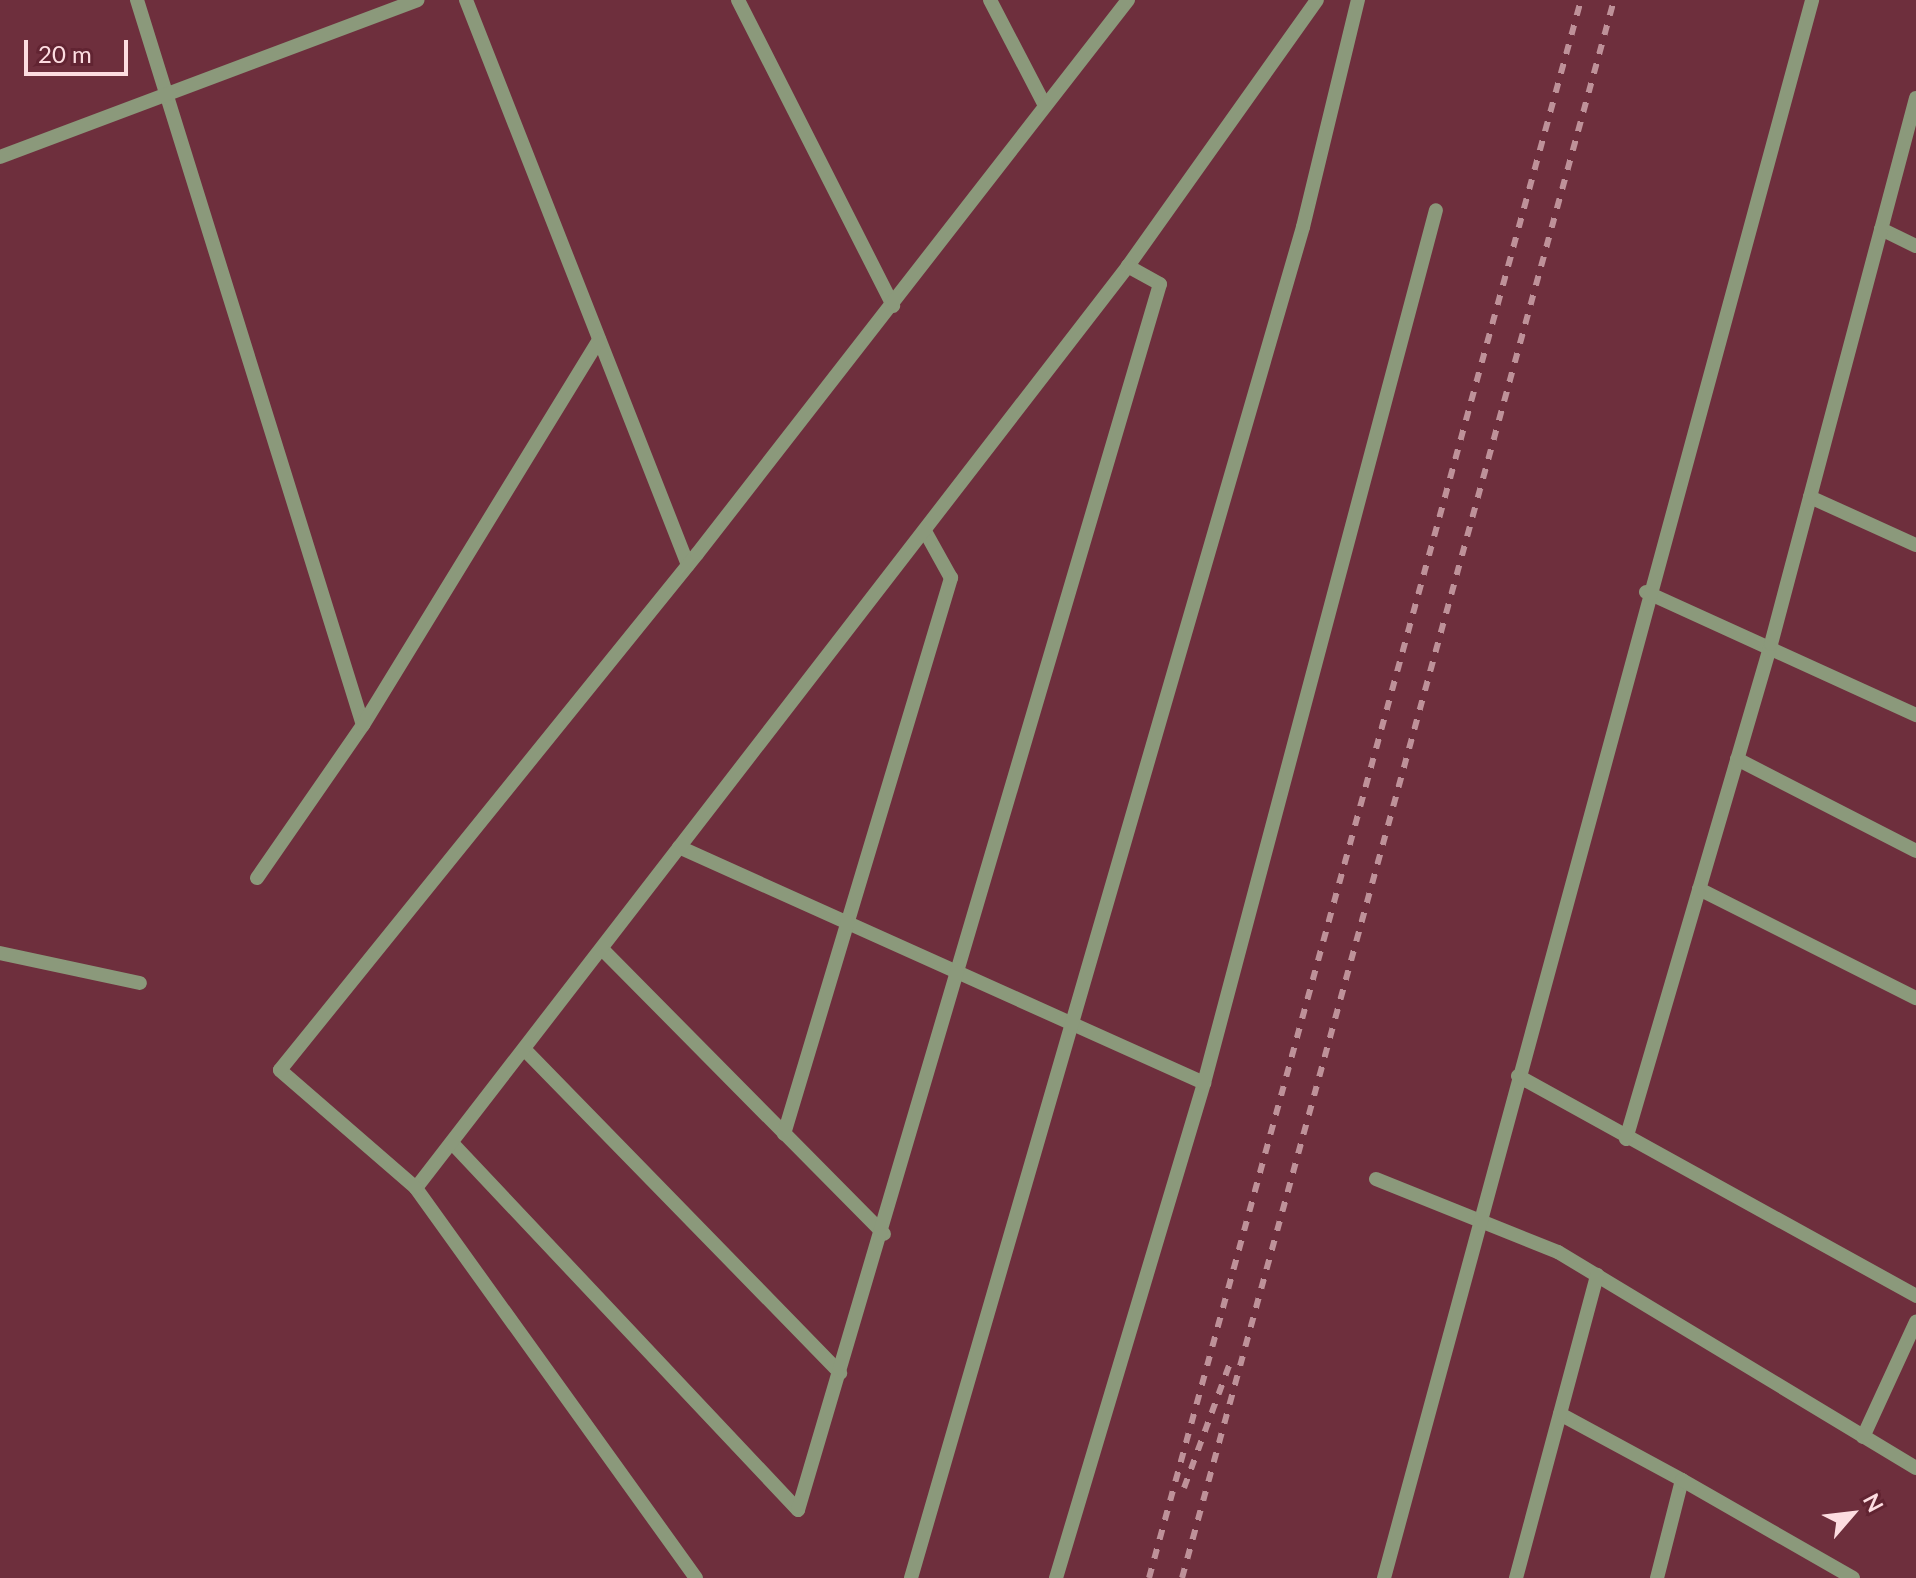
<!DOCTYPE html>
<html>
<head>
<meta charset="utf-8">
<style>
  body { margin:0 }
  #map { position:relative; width:1916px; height:1578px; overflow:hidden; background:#6e2f3d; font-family:Lato,sans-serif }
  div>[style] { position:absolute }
  .minor>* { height:14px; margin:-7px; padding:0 7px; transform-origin:7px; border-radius:7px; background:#8b997b }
  .rail>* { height:6px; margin-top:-3px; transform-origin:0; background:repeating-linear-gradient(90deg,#be9199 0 10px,transparent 0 20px) }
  span { translate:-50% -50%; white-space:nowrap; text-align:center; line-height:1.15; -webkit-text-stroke:6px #612432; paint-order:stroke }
  .north { position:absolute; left:1812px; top:1474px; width:80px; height:80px; -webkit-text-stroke:6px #612432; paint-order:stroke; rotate:62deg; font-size:22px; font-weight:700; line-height:32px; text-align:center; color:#fddde1 }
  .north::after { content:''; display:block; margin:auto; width:28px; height:36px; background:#fddde1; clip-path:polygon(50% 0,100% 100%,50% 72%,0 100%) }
  .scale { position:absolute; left:24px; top:40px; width:104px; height:36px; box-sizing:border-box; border:4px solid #fddde1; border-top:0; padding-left:10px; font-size:24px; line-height:28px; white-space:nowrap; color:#fddde1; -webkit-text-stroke:6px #612432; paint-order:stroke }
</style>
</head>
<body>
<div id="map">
  <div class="minor">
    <div style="left:137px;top:0;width:759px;rotate:72.69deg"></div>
    <div style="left:466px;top:0;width:607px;rotate:68.55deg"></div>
    <div style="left:738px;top:0;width:343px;rotate:63.1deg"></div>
    <div style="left:990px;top:0;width:115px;rotate:62.5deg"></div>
    <div style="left:0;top:157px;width:446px;rotate:-20.6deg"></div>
    <div style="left:1881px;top:229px;width:39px;rotate:26deg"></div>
    <div style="left:1810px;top:497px;width:116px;rotate:24.4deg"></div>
    <div style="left:1646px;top:592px;width:297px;rotate:24.5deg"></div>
    <div style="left:1737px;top:759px;width:201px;rotate:27.2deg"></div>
    <div style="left:679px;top:847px;width:576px;rotate:24.21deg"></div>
    <div style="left:257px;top:878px;width:186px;rotate:-55.3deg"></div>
    <div style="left:363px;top:725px;width:452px;rotate:-58.5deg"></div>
    <div style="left:1699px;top:889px;width:243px;rotate:26.7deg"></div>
    <div style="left:604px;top:951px;width:398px;rotate:45.3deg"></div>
    <div style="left:0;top:953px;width:143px;rotate:12.1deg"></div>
    <div style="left:526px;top:1051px;width:450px;rotate:45.7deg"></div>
    <div style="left:1518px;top:1076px;width:455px;rotate:28.9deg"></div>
    <div style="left:784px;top:1134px;width:581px;rotate:-73.28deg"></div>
    <div style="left:951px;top:578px;width:54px;rotate:-119deg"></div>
    <div style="left:1626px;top:1139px;width:516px;rotate:-73.67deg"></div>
    <div style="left:1771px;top:644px;width:565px;rotate:-75.13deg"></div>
    <div style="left:453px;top:1144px;width:503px;rotate:46.69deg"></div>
    <div style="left:1376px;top:1179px;width:196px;rotate:21.9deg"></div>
    <div style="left:1558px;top:1252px;width:418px;rotate:31.1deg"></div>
    <div style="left:416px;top:1188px;width:1165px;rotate:-52.32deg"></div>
    <div style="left:1128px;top:266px;width:326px;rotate:-54.6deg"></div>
    <div style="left:1560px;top:1414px;width:139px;rotate:28.4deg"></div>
    <div style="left:1863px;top:1437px;width:127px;rotate:-65.3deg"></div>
    <div style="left:798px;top:1510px;width:1278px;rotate:-73.55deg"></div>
    <div style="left:1160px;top:284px;width:37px;rotate:-151deg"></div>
    <div style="left:696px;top:1578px;width:480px;rotate:-125.7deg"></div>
    <div style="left:416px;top:1188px;width:180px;rotate:-139.1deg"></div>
    <div style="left:280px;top:1070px;width:663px;rotate:-51.06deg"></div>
    <div style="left:697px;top:554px;width:702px;rotate:-52.12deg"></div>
    <div style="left:911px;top:1578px;width:1407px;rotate:-73.82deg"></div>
    <div style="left:1303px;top:227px;width:234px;rotate:-76.4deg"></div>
    <div style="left:1056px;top:1578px;width:517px;rotate:-73.35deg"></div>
    <div style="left:1204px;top:1083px;width:903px;rotate:-75.12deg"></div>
    <div style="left:1384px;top:1578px;width:1635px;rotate:-74.82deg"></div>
    <div style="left:1516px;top:1578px;width:314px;rotate:-75deg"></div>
    <div style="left:1657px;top:1578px;width:101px;rotate:-75.7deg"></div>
    <div style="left:1682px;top:1480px;width:197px;rotate:29.8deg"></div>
  </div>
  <div class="rail">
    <div style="left:1184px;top:1488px;width:136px;rotate:-69.8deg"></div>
    <div style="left:1149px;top:1578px;width:1636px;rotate:-74.69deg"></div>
    <div style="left:1182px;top:1578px;width:1636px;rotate:-74.69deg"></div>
  </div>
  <div class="north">N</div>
  <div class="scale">20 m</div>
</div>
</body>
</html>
